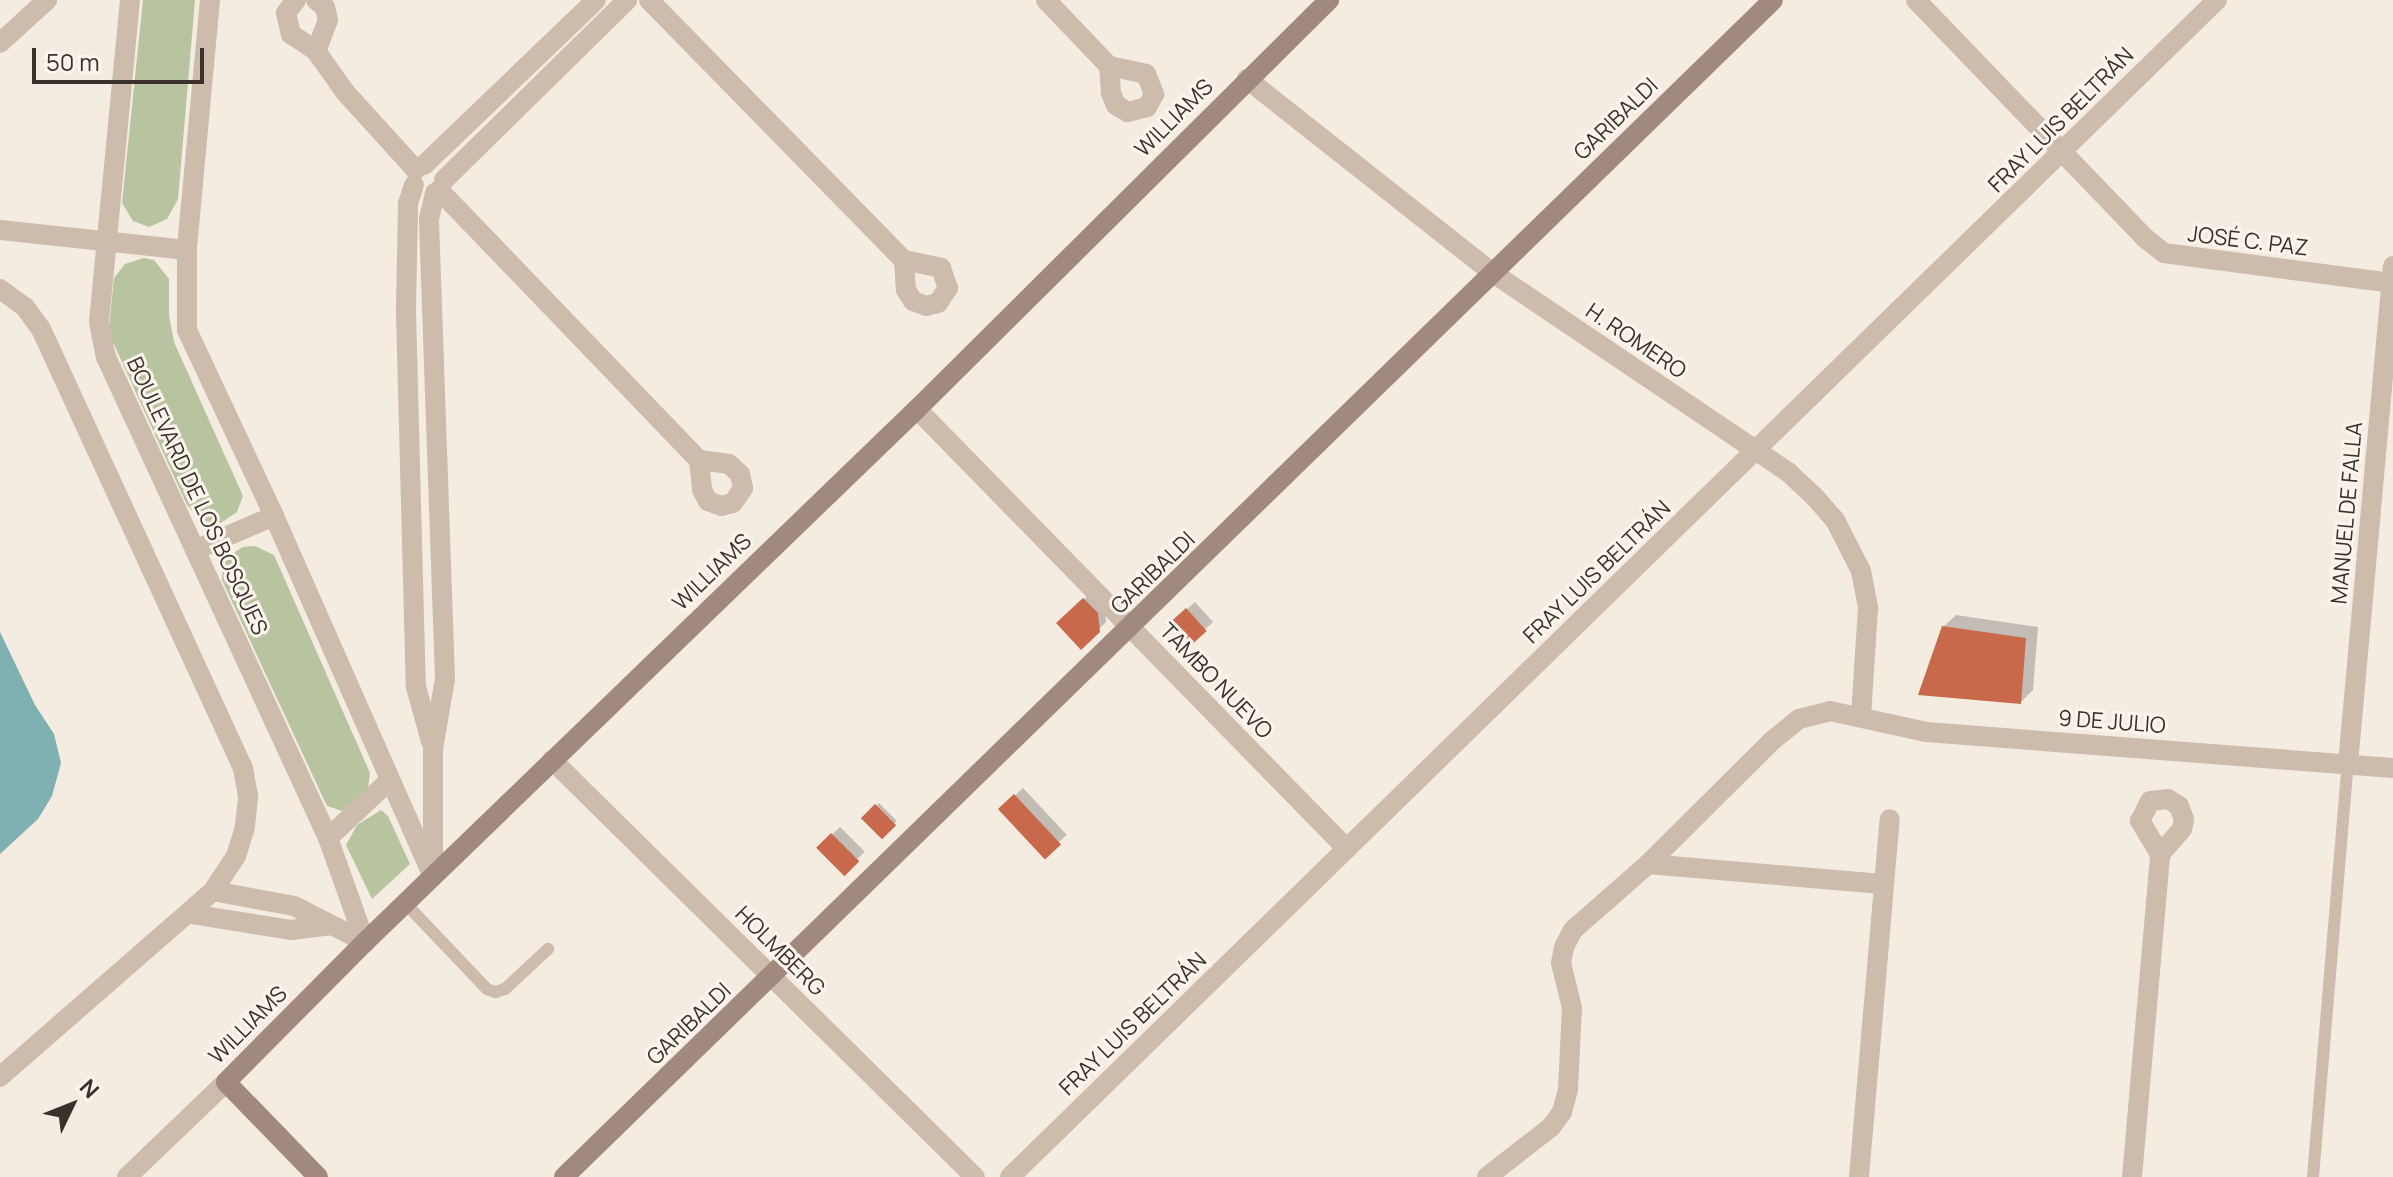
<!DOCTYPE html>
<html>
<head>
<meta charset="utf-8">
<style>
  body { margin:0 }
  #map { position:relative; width:2393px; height:1177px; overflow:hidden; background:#f4ebe1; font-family:Manrope,sans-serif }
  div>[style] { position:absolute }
  .green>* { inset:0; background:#b8c4a0 }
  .water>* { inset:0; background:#7fb0b2 }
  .shadow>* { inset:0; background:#0003; transform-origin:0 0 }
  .building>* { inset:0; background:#c8694b; transform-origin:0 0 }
  .lane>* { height:12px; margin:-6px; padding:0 6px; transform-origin:6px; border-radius:6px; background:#cdbbac }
  .street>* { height:20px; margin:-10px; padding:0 10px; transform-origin:10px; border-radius:10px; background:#cdbbac }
  .secondary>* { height:20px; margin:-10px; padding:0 10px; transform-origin:10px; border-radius:10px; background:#a18a7d }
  span { translate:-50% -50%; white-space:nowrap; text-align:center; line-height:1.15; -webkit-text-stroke:6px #fbf5ee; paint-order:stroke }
  .street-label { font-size:22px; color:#3b302b }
  .north { position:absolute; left:32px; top:1065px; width:80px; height:80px; -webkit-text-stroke:6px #fbf5ee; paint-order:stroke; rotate:47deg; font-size:22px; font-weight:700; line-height:32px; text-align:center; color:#3b302b }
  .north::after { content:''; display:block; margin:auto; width:28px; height:36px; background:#3b302b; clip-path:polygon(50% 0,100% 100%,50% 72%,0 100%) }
  .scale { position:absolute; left:32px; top:48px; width:172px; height:36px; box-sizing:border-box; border:4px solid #3b302b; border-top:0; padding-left:10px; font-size:24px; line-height:28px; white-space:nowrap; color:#3b302b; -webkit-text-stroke:6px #fbf5ee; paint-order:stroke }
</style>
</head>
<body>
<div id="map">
  <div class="green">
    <div style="clip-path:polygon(143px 0,195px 0,178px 199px,167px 219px,149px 227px,133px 221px,122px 203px)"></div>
    <div style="clip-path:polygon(144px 258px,154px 260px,169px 279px,169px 315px,174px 342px,243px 496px,237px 512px,219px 524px,201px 520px,187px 505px,112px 340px,109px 329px,114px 278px,125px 264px)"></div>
    <div style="clip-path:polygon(255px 546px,274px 555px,370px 773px,368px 788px,342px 811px,327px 806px,222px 580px,223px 565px,230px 555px,243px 547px)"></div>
    <div style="clip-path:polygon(381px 810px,388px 816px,410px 864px,372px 899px,346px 845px,357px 825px)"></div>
  </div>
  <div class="water">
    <div style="clip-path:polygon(0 632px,35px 705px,54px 734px,61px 763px,52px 796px,38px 819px,0 854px)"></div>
  </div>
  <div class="shadow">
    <div style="clip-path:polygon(1092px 592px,1105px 605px,1106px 622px,1081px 647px,1058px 623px)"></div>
    <div style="left:1195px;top:602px;width:27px;height:28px;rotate:48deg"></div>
    <div style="clip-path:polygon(1956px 615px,2038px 627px,2033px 690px,2021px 702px,1943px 627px)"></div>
    <div style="left:1023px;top:788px;width:64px;height:31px;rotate:47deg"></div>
    <div style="left:879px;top:803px;width:25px;height:21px;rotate:45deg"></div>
    <div style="left:840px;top:827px;width:35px;height:30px;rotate:45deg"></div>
  </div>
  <div class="building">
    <div style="clip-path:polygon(1083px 598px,1098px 613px,1100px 632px,1081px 650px,1056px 623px)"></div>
    <div style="left:1186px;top:608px;width:31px;height:20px;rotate:48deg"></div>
    <div style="clip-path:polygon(1942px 626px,2026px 638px,2021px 704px,1918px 695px)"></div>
    <div style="left:1014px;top:794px;width:69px;height:22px;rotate:47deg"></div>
    <div style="left:875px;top:804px;width:30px;height:20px;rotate:45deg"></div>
    <div style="left:831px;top:833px;width:40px;height:21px;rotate:45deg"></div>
  </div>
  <div class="lane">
    <div style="left:405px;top:903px;width:119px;rotate:46.4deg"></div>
    <div style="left:487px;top:989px;width:9px;rotate:21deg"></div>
    <div style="left:495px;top:992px;width:10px;rotate:-17deg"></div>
    <div style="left:505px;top:989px;width:59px;rotate:-42.9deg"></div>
    <div style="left:2313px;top:1177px;width:414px;rotate:-85.2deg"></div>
  </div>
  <div class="street">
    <div style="left:130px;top:0;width:323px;rotate:95.5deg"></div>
    <div style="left:99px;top:322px;width:36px;rotate:79deg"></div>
    <div style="left:106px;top:357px;width:530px;rotate:65.22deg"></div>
    <div style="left:328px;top:838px;width:110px;rotate:70.4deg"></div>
    <div style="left:210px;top:0;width:251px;rotate:95.3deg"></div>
    <div style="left:187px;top:250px;width:80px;rotate:90deg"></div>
    <div style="left:187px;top:330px;width:205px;rotate:64.9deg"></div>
    <div style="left:274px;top:516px;width:394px;rotate:66.2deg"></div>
    <div style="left:296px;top:0;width:16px;rotate:128deg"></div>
    <div style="left:286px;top:13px;width:22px;rotate:77deg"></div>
    <div style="left:291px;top:34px;width:30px;rotate:34deg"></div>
    <div style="left:316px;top:51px;width:50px;rotate:54.7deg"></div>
    <div style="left:345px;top:92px;width:105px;rotate:47.7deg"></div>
    <div style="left:316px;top:0;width:11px;rotate:38deg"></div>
    <div style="left:325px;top:7px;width:13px;rotate:77deg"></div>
    <div style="left:328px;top:20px;width:33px;rotate:111deg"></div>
    <div style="left:649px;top:0;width:364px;rotate:45.6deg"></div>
    <div style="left:904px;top:260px;width:38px;rotate:12deg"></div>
    <div style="left:941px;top:268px;width:21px;rotate:71deg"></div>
    <div style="left:948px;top:288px;width:18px;rotate:124deg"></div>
    <div style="left:938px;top:303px;width:12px;rotate:166deg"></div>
    <div style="left:926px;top:306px;width:14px;rotate:-159deg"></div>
    <div style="left:913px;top:301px;width:13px;rotate:-122deg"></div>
    <div style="left:906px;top:290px;width:30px;rotate:-94deg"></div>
    <div style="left:1046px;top:0;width:91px;rotate:46.3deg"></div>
    <div style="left:1109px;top:66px;width:38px;rotate:12deg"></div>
    <div style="left:1146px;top:74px;width:22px;rotate:68deg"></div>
    <div style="left:1154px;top:94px;width:15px;rotate:118deg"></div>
    <div style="left:1147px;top:107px;width:20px;rotate:165deg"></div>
    <div style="left:1128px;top:112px;width:14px;rotate:-150deg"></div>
    <div style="left:1116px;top:105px;width:13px;rotate:-113deg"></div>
    <div style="left:1111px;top:93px;width:27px;rotate:-94deg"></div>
    <div style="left:1916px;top:0;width:330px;rotate:46.1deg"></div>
    <div style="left:2145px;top:238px;width:24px;rotate:38deg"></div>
    <div style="left:2164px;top:253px;width:231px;rotate:7.5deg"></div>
    <div style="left:0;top:43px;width:64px;rotate:-42.5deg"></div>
    <div style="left:1247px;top:79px;width:313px;rotate:38.3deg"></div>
    <div style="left:1493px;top:273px;width:357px;rotate:34deg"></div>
    <div style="left:1789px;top:473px;width:34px;rotate:43deg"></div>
    <div style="left:1814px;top:496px;width:32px;rotate:49deg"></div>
    <div style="left:1835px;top:520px;width:57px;rotate:63deg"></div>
    <div style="left:1861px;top:571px;width:38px;rotate:79deg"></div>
    <div style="left:1868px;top:608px;width:108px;rotate:93.7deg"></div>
    <div style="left:424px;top:165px;width:238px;rotate:-43.8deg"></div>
    <div style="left:444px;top:180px;width:257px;rotate:-44.5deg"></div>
    <div style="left:414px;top:185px;width:20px;rotate:108deg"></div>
    <div style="left:408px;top:204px;width:109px;rotate:91.1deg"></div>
    <div style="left:406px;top:313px;width:374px;rotate:88.5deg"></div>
    <div style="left:416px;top:687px;width:56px;rotate:74.5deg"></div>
    <div style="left:439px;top:190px;width:375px;rotate:46.1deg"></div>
    <div style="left:699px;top:460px;width:30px;rotate:84deg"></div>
    <div style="left:702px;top:490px;width:13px;rotate:61deg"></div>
    <div style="left:708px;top:501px;width:14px;rotate:21deg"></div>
    <div style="left:721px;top:506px;width:12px;rotate:-14deg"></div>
    <div style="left:733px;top:503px;width:18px;rotate:-56deg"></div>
    <div style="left:743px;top:488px;width:14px;rotate:-102deg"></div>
    <div style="left:740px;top:474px;width:15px;rotate:-138deg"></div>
    <div style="left:729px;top:464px;width:30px;rotate:-172deg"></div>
    <div style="left:0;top:230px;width:188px;rotate:6.1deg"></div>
    <div style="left:0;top:289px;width:31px;rotate:36deg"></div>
    <div style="left:25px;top:307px;width:27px;rotate:54deg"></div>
    <div style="left:41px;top:329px;width:483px;rotate:65.3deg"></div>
    <div style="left:243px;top:768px;width:29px;rotate:80deg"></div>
    <div style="left:248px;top:797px;width:30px;rotate:96deg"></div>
    <div style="left:245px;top:827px;width:30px;rotate:107deg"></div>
    <div style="left:236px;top:856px;width:42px;rotate:123.3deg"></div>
    <div style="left:213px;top:891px;width:283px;rotate:138.9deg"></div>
    <div style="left:917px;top:409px;width:615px;rotate:45.66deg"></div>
    <div style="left:195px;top:550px;width:86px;rotate:-23.3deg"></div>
    <div style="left:552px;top:760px;width:594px;rotate:44.59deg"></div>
    <div style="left:2348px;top:764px;width:500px;rotate:-84.84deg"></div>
    <div style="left:328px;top:838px;width:85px;rotate:-43.1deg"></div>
    <div style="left:1648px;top:864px;width:235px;rotate:4.9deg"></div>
    <div style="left:433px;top:868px;width:119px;rotate:-90deg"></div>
    <div style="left:433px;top:749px;width:71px;rotate:-80.3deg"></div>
    <div style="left:445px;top:679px;width:460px;rotate:-92deg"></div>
    <div style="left:429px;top:219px;width:27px;rotate:-77deg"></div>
    <div style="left:213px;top:891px;width:82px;rotate:10.5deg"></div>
    <div style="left:294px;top:906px;width:80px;rotate:26.9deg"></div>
    <div style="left:191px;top:914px;width:101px;rotate:9.1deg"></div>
    <div style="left:291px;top:930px;width:39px;rotate:-7deg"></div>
    <div style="left:127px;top:1177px;width:137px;rotate:-43.8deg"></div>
    <div style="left:1010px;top:1177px;width:1686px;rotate:-44.28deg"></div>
    <div style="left:1487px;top:1177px;width:81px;rotate:-38deg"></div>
    <div style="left:1551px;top:1127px;width:19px;rotate:-54deg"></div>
    <div style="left:1562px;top:1112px;width:24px;rotate:-75deg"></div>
    <div style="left:1568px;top:1089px;width:81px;rotate:-87.2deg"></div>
    <div style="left:1572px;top:1008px;width:46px;rotate:-103.7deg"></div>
    <div style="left:1561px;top:963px;width:16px;rotate:-79deg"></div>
    <div style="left:1564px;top:947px;width:19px;rotate:-62deg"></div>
    <div style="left:1573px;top:930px;width:100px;rotate:-41.3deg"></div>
    <div style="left:1648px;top:864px;width:176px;rotate:-44.8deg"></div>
    <div style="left:1773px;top:740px;width:33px;rotate:-39deg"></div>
    <div style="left:1799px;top:719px;width:32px;rotate:-14deg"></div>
    <div style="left:1830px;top:711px;width:98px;rotate:12.3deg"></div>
    <div style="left:1926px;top:732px;width:468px;rotate:4.4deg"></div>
    <div style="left:1859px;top:1177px;width:359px;rotate:-85.1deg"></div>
    <div style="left:2132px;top:1177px;width:324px;rotate:-85deg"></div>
    <div style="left:2160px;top:854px;width:39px;rotate:-121deg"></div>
    <div style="left:2140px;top:821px;width:22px;rotate:-63deg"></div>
    <div style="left:2150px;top:801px;width:18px;rotate:-6deg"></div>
    <div style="left:2168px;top:799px;width:13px;rotate:32deg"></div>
    <div style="left:2179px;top:806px;width:14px;rotate:69deg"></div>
    <div style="left:2184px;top:819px;width:10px;rotate:101deg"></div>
    <div style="left:2182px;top:829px;width:33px;rotate:131deg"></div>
  </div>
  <div class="secondary">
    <div style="left:318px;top:1177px;width:132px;rotate:-134.1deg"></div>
    <div style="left:226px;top:1082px;width:197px;rotate:-45.2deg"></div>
    <div style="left:365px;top:942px;width:767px;rotate:-44deg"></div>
    <div style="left:917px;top:409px;width:581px;rotate:-44.79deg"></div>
    <div style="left:564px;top:1177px;width:1687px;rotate:-44.23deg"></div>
  </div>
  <div class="street-label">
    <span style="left:1174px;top:118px;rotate:-45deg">WILLIAMS</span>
    <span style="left:1616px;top:119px;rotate:-44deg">GARIBALDI</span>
    <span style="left:2061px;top:120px;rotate:-45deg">FRAY LUIS BELTRÁN</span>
    <span style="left:2248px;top:241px;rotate:7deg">JOSÉ C. PAZ</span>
    <span style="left:1636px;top:341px;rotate:34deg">H. ROMERO</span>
    <span style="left:197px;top:496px;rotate:65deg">BOULEVARD DE LOS BOSQUES</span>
    <span style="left:2347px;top:513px;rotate:-85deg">MANUEL DE FALLA</span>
    <span style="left:712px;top:572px;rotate:-44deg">WILLIAMS</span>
    <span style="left:1597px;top:572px;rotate:-44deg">FRAY LUIS BELTRÁN</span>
    <span style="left:1153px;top:573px;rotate:-44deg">GARIBALDI</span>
    <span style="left:1216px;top:681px;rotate:46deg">TAMBO NUEVO</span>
    <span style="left:2112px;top:722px;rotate:4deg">9 DE JULIO</span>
    <span style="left:780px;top:951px;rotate:45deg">HOLMBERG</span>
    <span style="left:689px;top:1024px;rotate:-44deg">GARIBALDI</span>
    <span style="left:1133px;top:1024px;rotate:-44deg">FRAY LUIS BELTRÁN</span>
    <span style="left:248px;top:1025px;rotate:-45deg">WILLIAMS</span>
  </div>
  <div class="north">N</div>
  <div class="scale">50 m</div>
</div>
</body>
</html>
